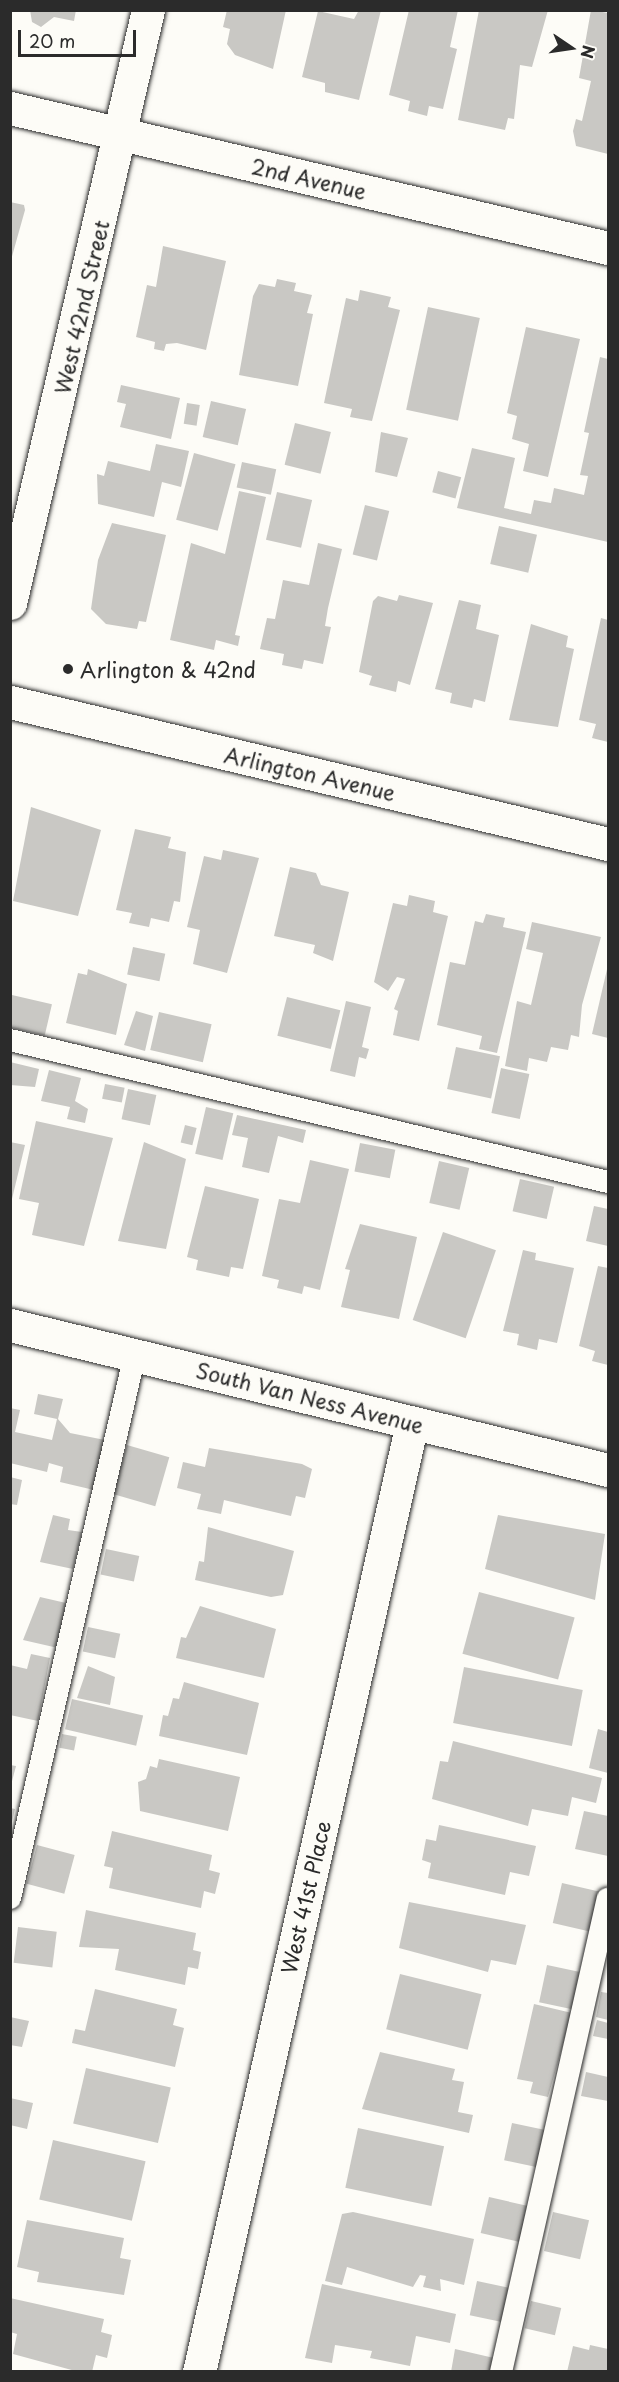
<!DOCTYPE html>
<html>
<head>
<meta charset="utf-8">
<style>
  body { margin:0 }
  #map { position:relative; width:619px; height:2382px; overflow:hidden; background:#fdfcf7; font-family:"Playpen Sans",sans-serif }
  div>[style] { position:absolute }
  .building>* { inset:0; background:#c9c8c4; transform-origin:0 0 }
  .roads { filter:drop-shadow(0 0 2px #2b2b2b) drop-shadow(0 0 2px #2b2b2b) }
  .service>* { height:22px; margin:-11px; padding:0 11px; transform-origin:11px; border-radius:11px; background:#fdfcf7 }
  .minor>* { height:33px; margin:-16.5px; padding:0 16.5px; transform-origin:16.5px; border-radius:16.5px; background:#fdfcf7 }
  .secondary>* { height:33px; margin:-16.5px; padding:0 16.5px; transform-origin:16.5px; border-radius:16.5px; background:#fdfcf7 }
  .dots>* { width:16px; height:16px; translate:-50% -50%; box-sizing:border-box; border:3px solid #fdfcf7; border-radius:50% }
  span { translate:-50% -50%; white-space:nowrap; text-align:center; line-height:1.15; -webkit-text-stroke:5px #fdfcf7; paint-order:stroke }
  .street-label { font-size:21px; color:#2b2b2b }
  .poi-label { font-size:21px; color:#2b2b2b }
  .left { translate:0 -50%; text-align:left }
  .frame { position:absolute; inset:0; border:12px solid #2b2b2b; pointer-events:none }
  .north { position:absolute; left:541px; top:18px; width:60px; height:60px; -webkit-text-stroke:4px #fdfcf7; paint-order:stroke; rotate:103deg; font-size:16px; font-weight:700; line-height:24px; text-align:center; color:#2b2b2b }
  .north::after { content:''; display:block; margin:auto; width:21px; height:27px; background:#2b2b2b; clip-path:polygon(50% 0,100% 100%,50% 72%,0 100%) }
  .scale { position:absolute; left:18px; top:30px; width:118px; height:27px; box-sizing:border-box; border:3px solid #2b2b2b; border-top:0; padding-left:8px; font-size:18px; line-height:21px; white-space:nowrap; color:#2b2b2b; -webkit-text-stroke:4px #fdfcf7; paint-order:stroke }
</style>
</head>
<body>
<div id="map">
  <div class="building">
    <div style="clip-path:polygon(30px 10px,76px 10px,74px 21px,54px 17px,41px 27px,32px 22px)"></div>
    <div style="clip-path:polygon(227px 10px,286px 10px,273px 69px,235px 55px,227px 44px,230px 29px,223px 27px)"></div>
    <div style="clip-path:polygon(359px 10px,381px 10px,359px 100px,325px 92px,325px 83px,302px 77px,318px 11px,354px 19px)"></div>
    <div style="clip-path:polygon(409px 10px,458px 10px,450px 47px,457px 49px,443px 109px,429px 106px,427px 116px,408px 111px,410px 101px,389px 95px)"></div>
    <div style="clip-path:polygon(479px 10px,548px 10px,532px 67px,520px 65px,514px 119px,508px 118px,505px 130px,458px 120px)"></div>
    <div style="clip-path:polygon(591px 10px,608px 13px,608px 154px,576px 146px,573px 131px,576px 119px,582px 121px,591px 81px,579px 78px)"></div>
    <div style="clip-path:polygon(10px 202px,24px 205px,25px 210px,11px 260px)"></div>
    <div style="clip-path:polygon(163px 246px,226px 261px,206px 350px,177px 343px,166px 344px,164px 351px,154px 349px,155px 342px,136px 337px,147px 285px,156px 287px)"></div>
    <div style="clip-path:polygon(277px 279px,296px 283px,294px 291px,312px 295px,307px 313px,313px 314px,298px 386px,239px 375px,253px 296px,259px 284px,275px 287px)"></div>
    <div style="clip-path:polygon(360px 290px,391px 297px,388px 307px,400px 310px,372px 421px,350px 417px,352px 409px,324px 403px,346px 298px,358px 301px)"></div>
    <div style="left:428px;top:307px;width:53px;height:105px;rotate:12deg"></div>
    <div style="clip-path:polygon(526px 327px,580px 339px,548px 477px,523px 471px,529px 444px,512px 439px,517px 416px,507px 413px)"></div>
    <div style="clip-path:polygon(600px 357px,608px 359px,608px 542px,457px 508px,472px 448px,515px 458px,504px 508px,531px 514px,534px 500px,551px 503px,554px 488px,584px 495px,588px 476px,580px 475px,589px 433px,584px 432px)"></div>
    <div style="clip-path:polygon(121px 385px,180px 398px,171px 439px,120px 427px,126px 404px,117px 402px)"></div>
    <div style="left:211px;top:401px;width:36px;height:37px;rotate:13deg"></div>
    <div style="left:187px;top:403px;width:13px;height:21px;rotate:9deg"></div>
    <div style="left:295px;top:423px;width:37px;height:43px;rotate:14deg"></div>
    <div style="clip-path:polygon(381px 432px,408px 438px,397px 477px,375px 472px)"></div>
    <div style="clip-path:polygon(156px 444px,189px 451px,181px 487px,162px 482px,154px 517px,98px 504px,97px 474px,104px 476px,108px 461px,150px 471px)"></div>
    <div style="left:194px;top:453px;width:43px;height:69px;rotate:15deg"></div>
    <div style="left:242px;top:462px;width:35px;height:26px;rotate:12deg"></div>
    <div style="left:438px;top:471px;width:24px;height:22px;rotate:15deg"></div>
    <div style="clip-path:polygon(239px 491px,266px 497px,235px 635px,240px 636px,238px 646px,216px 640px,214px 650px,170px 640px,191px 543px,225px 554px)"></div>
    <div style="left:277px;top:492px;width:36px;height:49px;rotate:13deg"></div>
    <div style="left:365px;top:505px;width:25px;height:51px;rotate:14deg"></div>
    <div style="clip-path:polygon(112px 523px,166px 535px,146px 622px,139px 621px,137px 629px,106px 624px,91px 609px,98px 560px)"></div>
    <div style="left:499px;top:526px;width:39px;height:39px;rotate:13deg"></div>
    <div style="clip-path:polygon(318px 543px,342px 549px,328px 608px,325px 626px,331px 627px,323px 664px,304px 660px,302px 669px,282px 665px,284px 654px,260px 649px,267px 618px,275px 619px,283px 580px,309px 585px)"></div>
    <div style="clip-path:polygon(399px 595px,433px 603px,410px 685px,398px 681px,396px 692px,369px 685px,372px 676px,359px 672px,373px 601px,378px 596px,397px 601px)"></div>
    <div style="clip-path:polygon(459px 600px,481px 605px,476px 629px,499px 635px,485px 702px,474px 699px,472px 708px,450px 703px,452px 693px,435px 689px)"></div>
    <div style="clip-path:polygon(601px 618px,608px 620px,608px 742px,592px 738px,596px 724px,579px 720px)"></div>
    <div style="clip-path:polygon(531px 624px,568px 636px,566px 647px,574px 649px,558px 727px,509px 720px)"></div>
    <div style="clip-path:polygon(31px 807px,101px 830px,78px 916px,13px 901px)"></div>
    <div style="clip-path:polygon(135px 829px,171px 837px,168px 848px,186px 852px,180px 902px,174px 901px,169px 922px,151px 918px,149px 927px,129px 923px,132px 913px,116px 910px)"></div>
    <div style="clip-path:polygon(223px 850px,259px 858px,227px 973px,193px 964px,200px 930px,187px 927px,204px 856px,221px 860px)"></div>
    <div style="clip-path:polygon(290px 867px,316px 873px,321px 885px,349px 892px,333px 961px,313px 953px,315px 945px,274px 936px)"></div>
    <div style="clip-path:polygon(409px 895px,435px 901px,433px 912px,448px 916px,419px 1041px,393px 1035px,398px 1011px,394px 1009px,405px 979px,397px 977px,388px 991px,374px 982px,393px 903px,407px 906px)"></div>
    <div style="clip-path:polygon(486px 914px,505px 918px,503px 927px,526px 932px,497px 1053px,479px 1049px,482px 1036px,437px 1025px,450px 962px,465px 965px,475px 921px,483px 923px)"></div>
    <div style="clip-path:polygon(532px 922px,601px 937px,582px 1005px,579px 1037px,571px 1035px,568px 1050px,551px 1047px,547px 1062px,529px 1058px,527px 1071px,505px 1066px,517px 1001px,531px 1005px,543px 953px,526px 949px)"></div>
    <div style="left:133px;top:947px;width:33px;height:28px;rotate:12deg"></div>
    <div style="clip-path:polygon(608px 965px,608px 1038px,592px 1034px)"></div>
    <div style="clip-path:polygon(88px 969px,127px 984px,116px 1035px,66px 1023px,78px 973px,87px 975px)"></div>
    <div style="left:12px;top:995px;width:41px;height:32px;rotate:13deg"></div>
    <div style="left:287px;top:997px;width:55px;height:40px;rotate:14deg"></div>
    <div style="clip-path:polygon(346px 1001px,371px 1007px,362px 1047px,369px 1049px,366px 1059px,359px 1057px,355px 1077px,330px 1071px)"></div>
    <div style="clip-path:polygon(136px 1011px,153px 1016px,145px 1051px,124px 1045px)"></div>
    <div style="left:159px;top:1012px;width:54px;height:39px;rotate:13deg"></div>
    <div style="left:456px;top:1047px;width:45px;height:43px;rotate:12deg"></div>
    <div style="clip-path:polygon(10px 1062px,39px 1069px,35px 1087px,10px 1085px)"></div>
    <div style="left:501px;top:1068px;width:29px;height:46px;rotate:12deg"></div>
    <div style="clip-path:polygon(49px 1070px,81px 1078px,75px 1101px,88px 1109px,85px 1123px,67px 1119px,70px 1107px,41px 1101px)"></div>
    <div style="left:105px;top:1084px;width:20px;height:15px;rotate:11deg"></div>
    <div style="left:128px;top:1089px;width:29px;height:31px;rotate:12deg"></div>
    <div style="left:206px;top:1107px;width:28px;height:48px;rotate:13deg"></div>
    <div style="clip-path:polygon(237px 1115px,306px 1130px,303px 1143px,278px 1136px,269px 1173px,242px 1167px,248px 1138px,232px 1135px)"></div>
    <div style="clip-path:polygon(36px 1121px,113px 1138px,84px 1246px,32px 1235px,39px 1203px,19px 1199px)"></div>
    <div style="left:185px;top:1125px;width:12px;height:18px;rotate:14deg"></div>
    <div style="clip-path:polygon(10px 1142px,25px 1145px,11px 1203px,10px 1203px)"></div>
    <div style="clip-path:polygon(144px 1142px,186px 1159px,166px 1249px,118px 1241px)"></div>
    <div style="left:360px;top:1143px;width:36px;height:29px;rotate:11deg"></div>
    <div style="clip-path:polygon(310px 1160px,349px 1169px,320px 1290px,304px 1286px,302px 1294px,277px 1288px,279px 1280px,262px 1276px,279px 1199px,300px 1203px)"></div>
    <div style="left:439px;top:1161px;width:31px;height:43px;rotate:13deg"></div>
    <div style="left:520px;top:1179px;width:35px;height:33px;rotate:13deg"></div>
    <div style="clip-path:polygon(205px 1186px,259px 1199px,243px 1269px,231px 1267px,229px 1277px,196px 1270px,198px 1260px,187px 1257px)"></div>
    <div style="clip-path:polygon(594px 1206px,608px 1209px,608px 1246px,586px 1241px)"></div>
    <div style="clip-path:polygon(360px 1224px,417px 1237px,399px 1319px,341px 1307px,350px 1270px,345px 1269px)"></div>
    <div style="left:443px;top:1232px;width:56px;height:93px;rotate:19deg"></div>
    <div style="clip-path:polygon(523px 1250px,536px 1253px,535px 1260px,574px 1268px,557px 1343px,539px 1339px,537px 1350px,517px 1345px,519px 1334px,503px 1331px)"></div>
    <div style="clip-path:polygon(598px 1266px,608px 1268px,608px 1365px,592px 1361px,595px 1351px,579px 1346px)"></div>
    <div style="clip-path:polygon(38px 1394px,63px 1399px,58px 1419px,70px 1433px,105px 1440px,94px 1490px,60px 1482px,63px 1467px,49px 1463px,47px 1472px,10px 1463px,10px 1408px,20px 1410px,15px 1432px,52px 1440px,57px 1419px,34px 1414px)"></div>
    <div style="left:127px;top:1445px;width:44px;height:51px;rotate:16deg"></div>
    <div style="clip-path:polygon(209px 1448px,302px 1464px,312px 1469px,305px 1498px,296px 1496px,291px 1516px,224px 1500px,221px 1514px,197px 1509px,201px 1494px,177px 1488px,183px 1462px,205px 1467px)"></div>
    <div style="clip-path:polygon(10px 1477px,22px 1480px,17px 1505px,10px 1504px)"></div>
    <div style="clip-path:polygon(53px 1515px,70px 1519px,68px 1530px,82px 1532px,73px 1569px,40px 1562px)"></div>
    <div style="clip-path:polygon(498px 1515px,605px 1534px,595px 1600px,485px 1569px)"></div>
    <div style="clip-path:polygon(208px 1527px,294px 1551px,283px 1595px,271px 1597px,195px 1580px,199px 1561px,204px 1562px)"></div>
    <div style="left:106px;top:1549px;width:34px;height:26px;rotate:12deg"></div>
    <div style="left:479px;top:1592px;width:99px;height:64px;rotate:15deg"></div>
    <div style="clip-path:polygon(40px 1597px,66px 1603px,58px 1648px,23px 1640px)"></div>
    <div style="clip-path:polygon(200px 1606px,276px 1629px,264px 1678px,176px 1658px,181px 1637px,186px 1638px)"></div>
    <div style="left:88px;top:1627px;width:33px;height:25px;rotate:12deg"></div>
    <div style="clip-path:polygon(31px 1654px,50px 1658px,38px 1721px,10px 1715px,10px 1665px,27px 1669px)"></div>
    <div style="clip-path:polygon(88px 1666px,115px 1677px,110px 1705px,77px 1698px)"></div>
    <div style="left:464px;top:1667px;width:121px;height:57px;rotate:11deg"></div>
    <div style="clip-path:polygon(184px 1682px,259px 1703px,247px 1755px,159px 1736px,163px 1715px,168px 1716px,173px 1698px,179px 1699px)"></div>
    <div style="left:72px;top:1699px;width:73px;height:31px;rotate:13deg"></div>
    <div style="clip-path:polygon(598px 1729px,608px 1732px,608px 1773px,589px 1768px)"></div>
    <div style="left:62px;top:1734px;width:15px;height:14px;rotate:11deg"></div>
    <div style="clip-path:polygon(453px 1741px,602px 1778px,596px 1803px,572px 1797px,568px 1816px,532px 1809px,528px 1826px,432px 1799px,440px 1761px,448px 1762px)"></div>
    <div style="clip-path:polygon(159px 1759px,240px 1777px,228px 1831px,140px 1811px,138px 1782px,146px 1779px,150px 1766px,157px 1768px)"></div>
    <div style="clip-path:polygon(10px 1765px,16px 1766px,11px 1785px,10px 1785px)"></div>
    <div style="clip-path:polygon(10px 1808px,15px 1809px,11px 1826px,10px 1826px)"></div>
    <div style="clip-path:polygon(584px 1811px,608px 1816px,608px 1856px,575px 1849px)"></div>
    <div style="clip-path:polygon(439px 1825px,536px 1846px,529px 1876px,510px 1872px,505px 1895px,428px 1878px,431px 1863px,422px 1860px,426px 1839px,436px 1841px)"></div>
    <div style="clip-path:polygon(112px 1831px,212px 1855px,209px 1870px,220px 1873px,215px 1894px,204px 1891px,201px 1908px,109px 1888px,113px 1868px,104px 1866px)"></div>
    <div style="left:37px;top:1845px;width:39px;height:40px;rotate:15deg"></div>
    <div style="left:562px;top:1883px;width:39px;height:41px;rotate:13deg"></div>
    <div style="clip-path:polygon(409px 1902px,526px 1925px,516px 1965px,491px 1960px,488px 1972px,399px 1948px)"></div>
    <div style="clip-path:polygon(86px 1910px,196px 1933px,193px 1950px,201px 1952px,198px 1969px,188px 1967px,185px 1985px,115px 1970px,119px 1949px,79px 1947px)"></div>
    <div style="left:18px;top:1927px;width:39px;height:36px;rotate:7deg"></div>
    <div style="left:547px;top:1965px;width:35px;height:38px;rotate:12deg"></div>
    <div style="left:400px;top:1974px;width:84px;height:57px;rotate:14deg"></div>
    <div style="clip-path:polygon(95px 1989px,177px 2009px,173px 2025px,184px 2028px,175px 2067px,72px 2043px,75px 2029px,85px 2031px)"></div>
    <div style="clip-path:polygon(601px 1992px,608px 1993px,608px 2020px,596px 2017px)"></div>
    <div style="clip-path:polygon(534px 2004px,572px 2013px,548px 2097px,530px 2093px,533px 2082px,517px 2079px)"></div>
    <div style="clip-path:polygon(10px 2017px,29px 2021px,22px 2047px,10px 2045px)"></div>
    <div style="clip-path:polygon(597px 2020px,608px 2023px,608px 2039px,593px 2036px)"></div>
    <div style="clip-path:polygon(380px 2052px,455px 2069px,452px 2080px,464px 2082px,458px 2112px,473px 2115px,469px 2133px,362px 2109px)"></div>
    <div style="left:86px;top:2068px;width:87px;height:57px;rotate:13deg"></div>
    <div style="clip-path:polygon(586px 2072px,608px 2077px,608px 2101px,581px 2096px)"></div>
    <div style="clip-path:polygon(10px 2098px,33px 2103px,27px 2129px,10px 2125px)"></div>
    <div style="left:512px;top:2123px;width:34px;height:38px;rotate:12deg"></div>
    <div style="left:358px;top:2128px;width:88px;height:61px;rotate:12deg"></div>
    <div style="left:53px;top:2140px;width:95px;height:61px;rotate:13deg"></div>
    <div style="left:489px;top:2197px;width:40px;height:37px;rotate:13deg"></div>
    <div style="clip-path:polygon(353px 2212px,474px 2239px,464px 2285px,440px 2279px,441px 2291px,423px 2287px,426px 2276px,420px 2275px,413px 2287px,347px 2267px,342px 2285px,325px 2281px,342px 2214px)"></div>
    <div style="left:553px;top:2212px;width:37px;height:40px;rotate:13deg"></div>
    <div style="clip-path:polygon(27px 2220px,124px 2238px,120px 2258px,131px 2260px,124px 2295px,37px 2282px,39px 2272px,17px 2267px)"></div>
    <div style="left:477px;top:2281px;width:34px;height:35px;rotate:12deg"></div>
    <div style="clip-path:polygon(322px 2284px,456px 2314px,450px 2343px,416px 2336px,410px 2366px,370px 2358px,372px 2351px,335px 2345px,332px 2363px,305px 2358px)"></div>
    <div style="clip-path:polygon(10px 2298px,104px 2319px,101px 2332px,112px 2335px,107px 2358px,96px 2355px,92px 2372px,79px 2372px,13px 2354px,17px 2334px,10px 2332px)"></div>
    <div style="left:531px;top:2301px;width:31px;height:28px;rotate:13deg"></div>
    <div style="clip-path:polygon(590px 2345px,608px 2349px,608px 2372px,567px 2372px,573px 2346px,589px 2350px)"></div>
    <div style="clip-path:polygon(455px 2349px,494px 2358px,491px 2372px,451px 2372px)"></div>
  </div>
  <div class="roads">
    <div class="service">
      <div style="left:10px;top:1040px;width:615px;rotate:13.36deg"></div>
      <div style="left:10px;top:1898px;width:558px;rotate:-77.06deg"></div>
      <div style="left:501px;top:2372px;width:485px;rotate:-77.3deg"></div>
    </div>
    <div class="minor">
      <div style="left:10px;top:108px;width:614px;rotate:13.18deg"></div>
      <div style="left:10px;top:603px;width:609px;rotate:-76.9deg"></div>
      <div style="left:10px;top:1325px;width:615px;rotate:13.63deg"></div>
      <div style="left:199px;top:2372px;width:973px;rotate:-77.35deg"></div>
    </div>
    <div class="secondary">
      <div style="left:10px;top:702px;width:615px;rotate:13.36deg"></div>
    </div>
  </div>
  <div class="dots">
    <div style="left:68px;top:669px;background:#2b2b2b"></div>
  </div>
  <div class="street-label">
    <span style="left:309px;top:178px;rotate:13deg">2nd Avenue</span>
    <span style="left:81px;top:307px;rotate:-77deg">West 42nd Street</span>
    <span style="left:310px;top:773px;rotate:13deg">Arlington Avenue</span>
    <span style="left:310px;top:1397px;rotate:14deg">South Van Ness Avenue</span>
    <span style="left:305px;top:1897px;rotate:-77deg">West 41st Place</span>
  </div>
  <div class="poi-label">
    <span class="left" style="left:80px;top:669px">Arlington &amp; 42nd</span>
  </div>
  <div class="frame"></div>
  <div class="north">N</div>
  <div class="scale">20 m</div>
</div>
</body>
</html>
